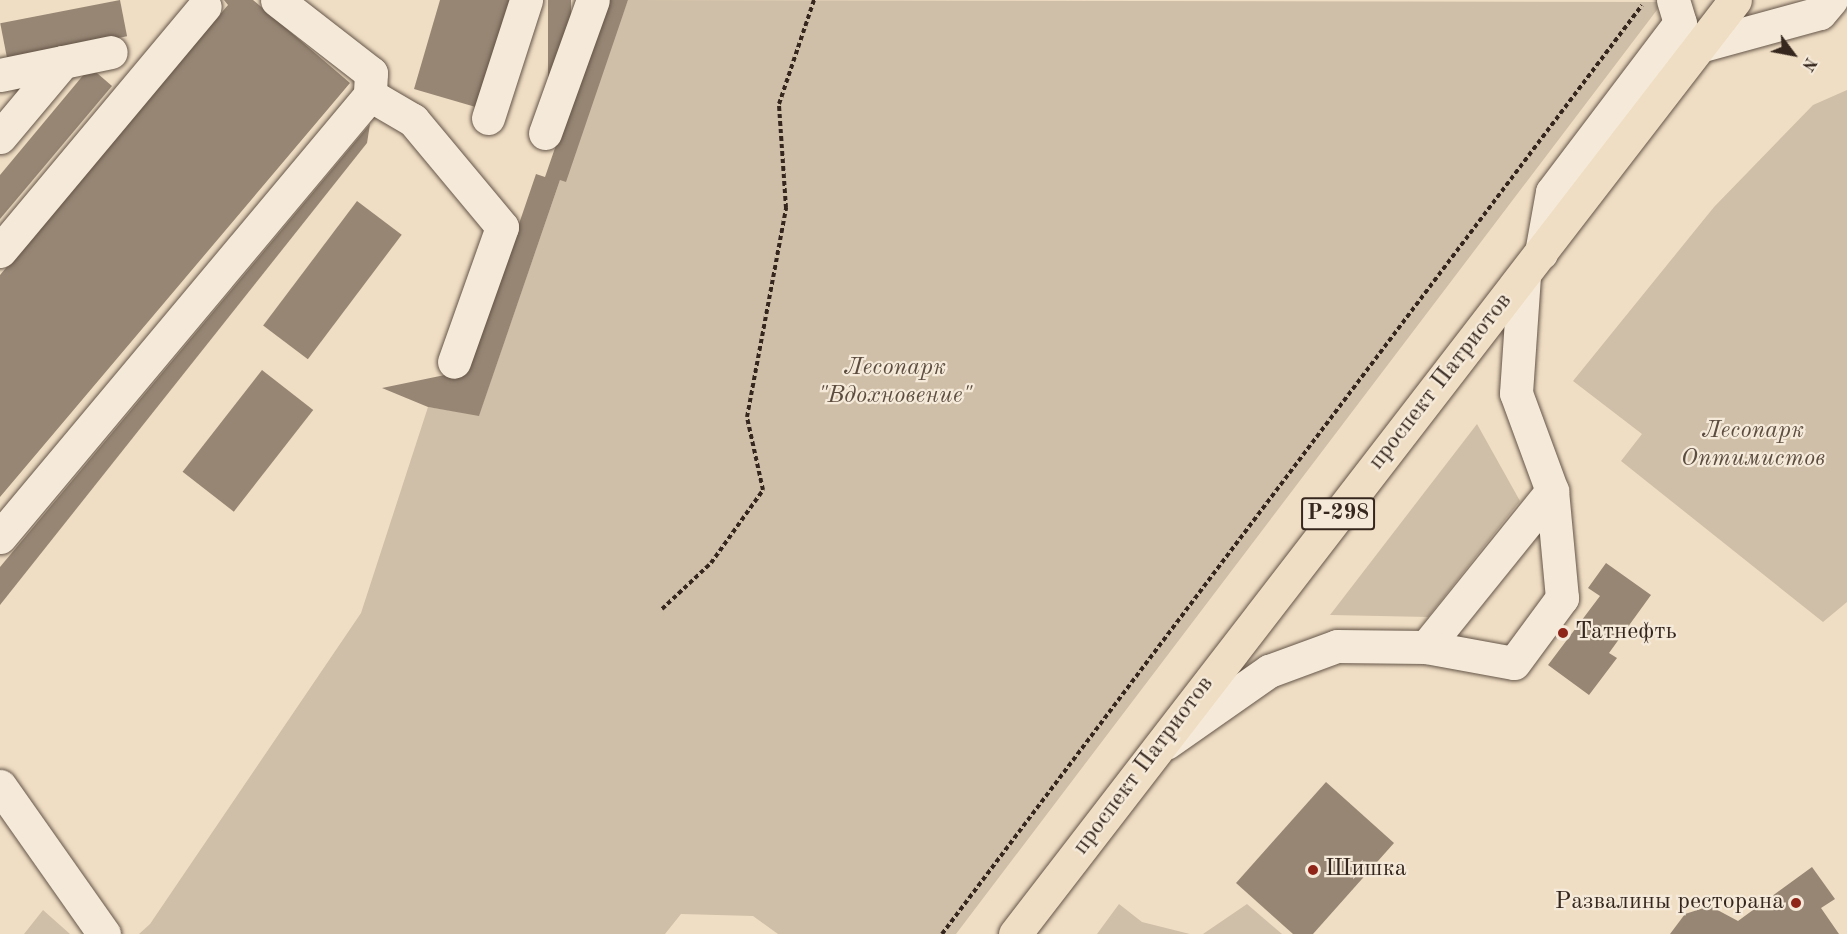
<!DOCTYPE html>
<html>
<head>
<meta charset="utf-8">
<style>
  body { margin:0 }
  #map { position:relative; width:1847px; height:934px; overflow:hidden; background:#f0dec4; font-family:"Old Standard TT",serif }
  div>[style] { position:absolute }
  .green>* { inset:0; background:#d0bfa8 }
  .building>* { inset:0; background:#978674; transform-origin:0 0 }
  .path>* { height:4px; margin-top:-2px; transform-origin:0; background:repeating-linear-gradient(90deg,#36271e 0 4.5px,transparent 0 7.5px) }
  .roads { filter:drop-shadow(0 0 2px #645548) drop-shadow(0 0 2px #645548) }
  .minor>* { height:33px; margin:-16.5px; padding:0 16.5px; transform-origin:16.5px; border-radius:16.5px; background:#f5ead9 }
  .highway>* { height:33px; margin:-16.5px; padding:0 16.5px; transform-origin:16.5px; border-radius:16.5px; background:#f0dec4 }
  .dots>* { width:16px; height:16px; translate:-50% -50%; box-sizing:border-box; border:3px solid #f5ead9; border-radius:50% }
  span { translate:-50% -50%; white-space:nowrap; text-align:center; line-height:1.15; -webkit-text-stroke:4.5px #f5ead9; paint-order:stroke }
  .shield-label span { padding:2px 4px; background:#f5ead9; border:2px solid; border-radius:4px; -webkit-text-stroke-width:0 }
  .shield-label { font-size:22px; color:#36271e; font-weight:700 }
  .park-label { font-size:24px; color:#5c4d40; font-style:italic }
  .street-label { font-size:24px; color:#36271e }
  .poi-label { font-size:24px; color:#36271e }
  .left { translate:0 -50%; text-align:left }
  .right { translate:-100% -50%; text-align:right }
  .north { position:absolute; left:1763px; top:24px; width:60px; height:60px; -webkit-text-stroke:4px #f5ead9; paint-order:stroke; rotate:122deg; font-size:16px; font-weight:700; line-height:24px; text-align:center; color:#36271e }
  .north::after { content:''; display:block; margin:auto; width:21px; height:27px; background:#36271e; clip-path:polygon(50% 0,100% 100%,50% 72%,0 100%) }
</style>
</head>
<body>
<div id="map">
  <div class="green">
    <div style="clip-path:polygon(628px 0,1663px 2px,956px 934px,778px 934px,753px 916px,681px 914px,665px 934px,139px 934px,150px 924px,361px 613px,428px 407px,479px 415px,560px 180px)"></div>
    <div style="clip-path:polygon(1847px 90px,1847px 602px,1823px 622px,1621px 461px,1642px 434px,1573px 381px,1714px 207px,1813px 105px)"></div>
    <div style="clip-path:polygon(1477px 424px,1520px 501px,1428px 617px,1330px 615px)"></div>
    <div style="clip-path:polygon(1119px 904px,1142px 922px,1190px 934px,1097px 934px)"></div>
    <div style="clip-path:polygon(1247px 904px,1282px 934px,1203px 934px)"></div>
    <div style="clip-path:polygon(43px 910px,70px 934px,24px 934px)"></div>
  </div>
  <div class="building">
    <div style="left:120px;top:0;width:37px;height:122px;rotate:79deg"></div>
    <div style="clip-path:polygon(224px 0,253px 0,350px 83px,0 497px,0 275px,228px 5px)"></div>
    <div style="clip-path:polygon(440px 0,512px 0,479px 108px,414px 89px)"></div>
    <div style="left:548px;top:0;width:23px;height:140px"></div>
    <div style="clip-path:polygon(606px 0,628px 0,566px 182px,560px 180px,479px 416px,428px 407px,382px 388px,469px 370px,536px 174px,545px 177px)"></div>
    <div style="clip-path:polygon(90px 67px,112px 86px,0 219px,0 175px)"></div>
    <div style="clip-path:polygon(370px 124px,367px 143px,0 605px,0 567px)"></div>
    <div style="left:357px;top:201px;width:56px;height:156px;rotate:37deg"></div>
    <div style="left:262px;top:370px;width:65px;height:129px;rotate:38deg"></div>
    <div style="clip-path:polygon(1606px 563px,1651px 595px,1609px 653px,1617px 658px,1589px 695px,1548px 665px,1600px 596px,1588px 588px)"></div>
    <div style="clip-path:polygon(1326px 782px,1394px 843px,1313px 934px,1293px 934px,1236px 883px)"></div>
    <div style="clip-path:polygon(1812px 867px,1835px 899px,1821px 908px,1839px 934px,1670px 934px,1685px 914px,1710px 906px,1738px 921px)"></div>
  </div>
  <div class="path">
    <div style="left:662px;top:609px;width:67px;rotate:-43.2deg"></div>
    <div style="left:711px;top:563px;width:90px;rotate:-54.5deg"></div>
    <div style="left:763px;top:490px;width:75px;rotate:-102.4deg"></div>
    <div style="left:747px;top:417px;width:213px;rotate:-79.4deg"></div>
    <div style="left:786px;top:208px;width:104px;rotate:-93.9deg"></div>
    <div style="left:779px;top:104px;width:110px;rotate:-71.4deg"></div>
    <div style="left:942px;top:934px;width:1163px;rotate:-53deg"></div>
  </div>
  <div class="roads">
    <div class="minor">
      <div style="left:277px;top:0;width:119px;rotate:37.8deg"></div>
      <div style="left:371px;top:73px;width:22px;rotate:93deg"></div>
      <div style="left:1699px;top:46px;width:125px;rotate:-15.3deg"></div>
      <div style="left:1820px;top:13px;width:17px;rotate:-50deg"></div>
      <div style="left:0;top:75px;width:113px;rotate:-11.7deg"></div>
      <div style="left:488px;top:118px;width:124px;rotate:-72.1deg"></div>
      <div style="left:545px;top:133px;width:141px;rotate:-70.2deg"></div>
      <div style="left:0;top:137px;width:98px;rotate:-50deg"></div>
      <div style="left:0;top:251px;width:319px;rotate:-50.1deg"></div>
      <div style="left:1541px;top:253px;width:62px;rotate:-79.8deg"></div>
      <div style="left:1552px;top:192px;width:212px;rotate:-52.9deg"></div>
      <div style="left:1680px;top:23px;width:24px;rotate:-107deg"></div>
      <div style="left:0;top:537px;width:576px;rotate:-50.07deg"></div>
      <div style="left:370px;top:95px;width:50px;rotate:30.2deg"></div>
      <div style="left:413px;top:120px;width:139px;rotate:50.2deg"></div>
      <div style="left:502px;top:227px;width:143px;rotate:109.6deg"></div>
      <div style="left:1426px;top:647px;width:201px;rotate:-51.1deg"></div>
      <div style="left:1166px;top:743px;width:126px;rotate:-35deg"></div>
      <div style="left:1269px;top:671px;width:72px;rotate:-20.2deg"></div>
      <div style="left:1337px;top:646px;width:89px;rotate:0.6deg"></div>
      <div style="left:1426px;top:647px;width:89px;rotate:10.3deg"></div>
      <div style="left:1514px;top:663px;width:81px;rotate:-53.6deg"></div>
      <div style="left:1562px;top:598px;width:107px;rotate:-95.3deg"></div>
      <div style="left:1552px;top:491px;width:104px;rotate:-110.2deg"></div>
      <div style="left:1516px;top:393px;width:117px;rotate:-86.1deg"></div>
      <div style="left:0;top:786px;width:181px;rotate:54.9deg"></div>
    </div>
    <div class="highway">
      <div style="left:1015px;top:934px;width:1179px;rotate:-52.37deg"></div>
    </div>
  </div>
  <div class="dots">
    <div style="left:1563px;top:633px;background:#8f2418"></div>
    <div style="left:1313px;top:870px;background:#8f2418"></div>
    <div style="left:1796px;top:903px;background:#8f2418"></div>
  </div>
  <div class="shield-label">
    <span style="left:1338px;top:514px">Р-298</span>
  </div>
  <div class="park-label">
    <span style="left:895px;top:383px">Лесопарк<br>"Вдохновение"</span>
    <span style="left:1753px;top:446px">Лесопарк<br>Оптимистов</span>
  </div>
  <div class="street-label">
    <span style="left:1441px;top:382px;rotate:-52deg">проспект Патриотов</span>
    <span style="left:1144px;top:766px;rotate:-53deg">проспект Патриотов</span>
  </div>
  <div class="poi-label">
    <span class="left" style="left:1575px;top:633px">Татнефть</span>
    <span class="left" style="left:1325px;top:870px">Шишка</span>
    <span class="right" style="left:1784px;top:903px">Развалины ресторана</span>
  </div>
  <div class="north">N</div>
</div>
</body>
</html>
